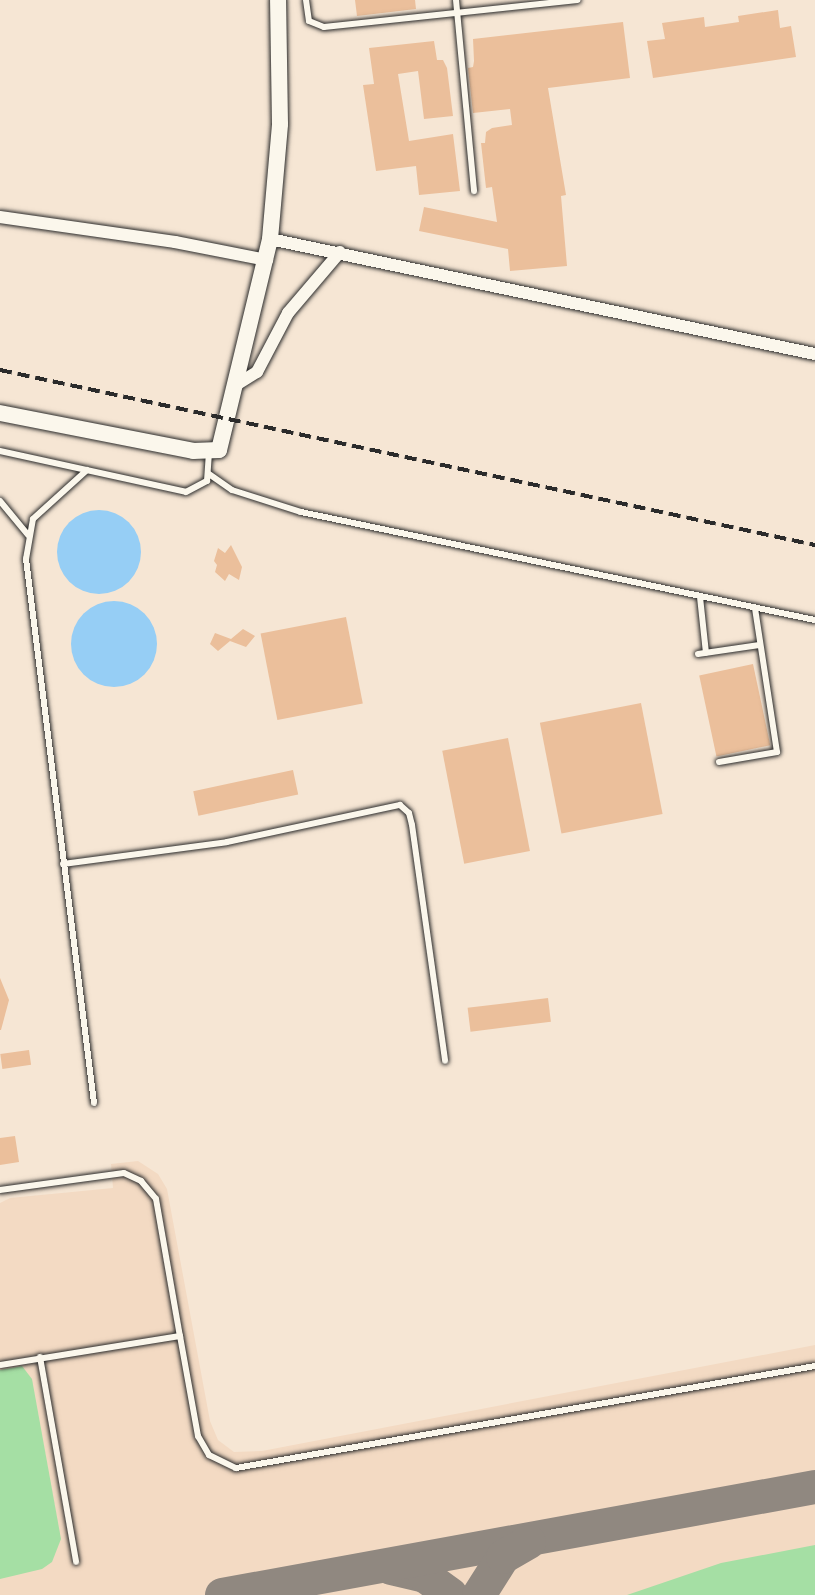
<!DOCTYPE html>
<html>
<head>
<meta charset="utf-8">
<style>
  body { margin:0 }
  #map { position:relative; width:815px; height:1595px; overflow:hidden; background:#f6e6d4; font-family:"Architects Daughter",sans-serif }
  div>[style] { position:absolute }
  .built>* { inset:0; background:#f3dac3 }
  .green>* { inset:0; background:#a5dfa4 }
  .water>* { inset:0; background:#96cef5 }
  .round { border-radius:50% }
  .taxiway>* { height:34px; margin:-17px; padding:0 17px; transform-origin:17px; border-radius:17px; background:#908880 }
  .building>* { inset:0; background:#ebbf9b; transform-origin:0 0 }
  .roads { filter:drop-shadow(0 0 2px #2b2b2b) drop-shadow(0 0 2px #2b2b2b) }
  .lane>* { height:6px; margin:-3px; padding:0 3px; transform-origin:3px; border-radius:3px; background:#fbf7ec }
  .street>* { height:12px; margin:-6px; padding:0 6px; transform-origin:6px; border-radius:6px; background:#fbf7ec }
  .secondary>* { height:16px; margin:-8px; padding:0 8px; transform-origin:8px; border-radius:8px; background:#fbf7ec }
  .rail>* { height:4px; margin-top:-2px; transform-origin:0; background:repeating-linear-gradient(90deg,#2b2b2b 0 12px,transparent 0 18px) }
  span { translate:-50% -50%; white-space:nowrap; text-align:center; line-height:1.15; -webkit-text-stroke:8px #fbf7ec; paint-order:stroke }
</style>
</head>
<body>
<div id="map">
  <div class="built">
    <div style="clip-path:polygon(138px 1161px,158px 1174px,167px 1189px,210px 1421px,218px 1440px,234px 1452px,262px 1451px,815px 1345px,815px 1595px,0 1595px,0 1203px,10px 1198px,113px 1188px,111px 1164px)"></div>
  </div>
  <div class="green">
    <div style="clip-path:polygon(22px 1366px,32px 1379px,61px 1539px,52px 1562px,42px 1569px,0 1579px,0 1370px)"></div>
    <div style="clip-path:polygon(815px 1545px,815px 1595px,627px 1595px,721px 1563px)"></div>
  </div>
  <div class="water">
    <div class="round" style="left:57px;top:510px;width:84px;height:84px"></div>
    <div class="round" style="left:71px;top:601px;width:86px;height:86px"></div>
  </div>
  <div class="taxiway">
    <div style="left:391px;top:1568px;width:35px;rotate:13deg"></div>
    <div style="left:425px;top:1576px;width:32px;rotate:36deg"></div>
    <div style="left:222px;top:1595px;width:603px;rotate:-10.32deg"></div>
    <div style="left:479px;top:1595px;width:45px;rotate:-57.7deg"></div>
    <div style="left:503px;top:1557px;width:30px;rotate:-30deg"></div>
  </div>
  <div class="building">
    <div style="clip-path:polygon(355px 0,415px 0,416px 9px,357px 16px)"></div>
    <div style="clip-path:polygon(778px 10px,780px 28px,791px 26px,796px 57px,653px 78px,647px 41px,665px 39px,662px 23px,704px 17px,705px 27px,739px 22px,738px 16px)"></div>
    <div style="clip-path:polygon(623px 22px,630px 78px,548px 88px,566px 195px,561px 196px,567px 266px,510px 271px,508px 249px,419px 231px,424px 207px,497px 222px,492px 187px,486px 188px,481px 143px,485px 143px,486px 132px,492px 128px,512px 125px,510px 109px,473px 113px,468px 68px,473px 67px,474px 61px,473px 39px)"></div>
    <div style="clip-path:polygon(434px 41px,437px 60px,443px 60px,447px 68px,453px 116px,424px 119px,418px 71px,398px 74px,409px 141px,453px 134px,460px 191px,419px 195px,416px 166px,376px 171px,363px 85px,374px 84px,369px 48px)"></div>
    <div style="clip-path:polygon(231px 545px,242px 567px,239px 580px,229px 574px,225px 581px,215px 572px,217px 565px,214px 561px,218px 548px,225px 553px)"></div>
    <div style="left:346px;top:617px;width:88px;height:87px;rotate:79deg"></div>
    <div style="clip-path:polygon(243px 629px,255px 636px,246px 647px,230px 641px,218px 651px,210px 644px,215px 633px,231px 639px)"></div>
    <div style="left:753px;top:664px;width:83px;height:55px;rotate:78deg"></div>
    <div style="left:641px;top:703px;width:113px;height:103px;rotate:79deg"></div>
    <div style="left:508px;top:738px;width:115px;height:67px;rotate:79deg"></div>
    <div style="left:293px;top:770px;width:25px;height:102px;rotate:78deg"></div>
    <div style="clip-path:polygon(0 978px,9px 1000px,1px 1030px,0 1030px)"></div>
    <div style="left:548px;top:998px;width:24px;height:81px;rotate:83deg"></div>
    <div style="left:29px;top:1050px;width:15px;height:29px;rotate:82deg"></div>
    <div style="clip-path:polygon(15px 1136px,19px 1162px,0 1165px,0 1138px)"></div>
  </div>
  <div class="roads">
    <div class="lane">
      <div style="left:306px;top:0;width:21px;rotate:82deg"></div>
      <div style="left:309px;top:21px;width:16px;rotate:22deg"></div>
      <div style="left:324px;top:27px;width:255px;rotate:-6.1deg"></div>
      <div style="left:456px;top:0;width:192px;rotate:84.6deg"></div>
      <div style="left:0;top:451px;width:190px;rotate:12.4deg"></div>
      <div style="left:186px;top:492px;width:24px;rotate:-28deg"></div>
      <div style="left:207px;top:481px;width:28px;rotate:-86deg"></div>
      <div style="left:87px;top:470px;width:73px;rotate:137.8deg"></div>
      <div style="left:33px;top:519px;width:41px;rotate:99.9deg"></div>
      <div style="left:26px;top:559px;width:548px;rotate:82.87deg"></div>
      <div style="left:209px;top:474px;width:28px;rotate:35deg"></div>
      <div style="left:232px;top:490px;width:72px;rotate:17.7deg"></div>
      <div style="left:301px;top:512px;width:525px;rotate:11.87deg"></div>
      <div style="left:0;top:501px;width:44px;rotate:50.5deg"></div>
      <div style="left:700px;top:597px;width:56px;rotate:83.9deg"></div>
      <div style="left:698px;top:654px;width:62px;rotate:-8.4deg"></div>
      <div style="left:719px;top:762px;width:59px;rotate:-9.8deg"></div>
      <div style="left:777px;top:752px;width:146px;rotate:-98.7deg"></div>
      <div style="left:63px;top:864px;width:165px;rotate:-7.6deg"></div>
      <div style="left:227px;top:842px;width:177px;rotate:-12.1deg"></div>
      <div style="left:400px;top:805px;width:12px;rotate:42deg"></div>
      <div style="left:409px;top:813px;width:12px;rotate:76deg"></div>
      <div style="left:412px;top:825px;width:238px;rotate:82deg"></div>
      <div style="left:0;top:1190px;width:125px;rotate:-7.8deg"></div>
      <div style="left:124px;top:1173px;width:19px;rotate:25deg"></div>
      <div style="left:141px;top:1181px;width:23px;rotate:50deg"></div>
      <div style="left:156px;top:1199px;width:139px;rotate:80.1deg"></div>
      <div style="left:180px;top:1336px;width:182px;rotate:170.8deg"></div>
      <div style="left:180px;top:1336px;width:102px;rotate:79.8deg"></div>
      <div style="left:198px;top:1436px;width:22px;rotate:60deg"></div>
      <div style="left:209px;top:1455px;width:30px;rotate:26deg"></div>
      <div style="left:236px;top:1468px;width:588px;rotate:-9.99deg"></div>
      <div style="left:40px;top:1357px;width:208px;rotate:80deg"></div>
    </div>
    <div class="street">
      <div style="left:0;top:217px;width:177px;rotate:8.1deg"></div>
      <div style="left:175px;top:242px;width:94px;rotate:11.1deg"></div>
      <div style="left:270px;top:239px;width:557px;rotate:11.92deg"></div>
      <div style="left:236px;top:385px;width:25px;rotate:-32deg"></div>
      <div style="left:257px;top:372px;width:67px;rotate:-62.3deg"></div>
      <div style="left:288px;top:313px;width:80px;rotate:-49.6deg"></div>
    </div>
    <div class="secondary">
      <div style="left:0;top:413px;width:197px;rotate:11.1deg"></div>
      <div style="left:193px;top:451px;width:26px;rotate:-2deg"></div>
      <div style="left:219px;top:450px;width:217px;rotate:-76.4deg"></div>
      <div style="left:270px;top:239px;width:115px;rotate:-85deg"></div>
      <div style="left:280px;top:124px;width:124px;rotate:-90.9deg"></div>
    </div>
  </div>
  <div class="rail">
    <div style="left:0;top:370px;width:834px;rotate:12.12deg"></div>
  </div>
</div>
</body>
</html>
